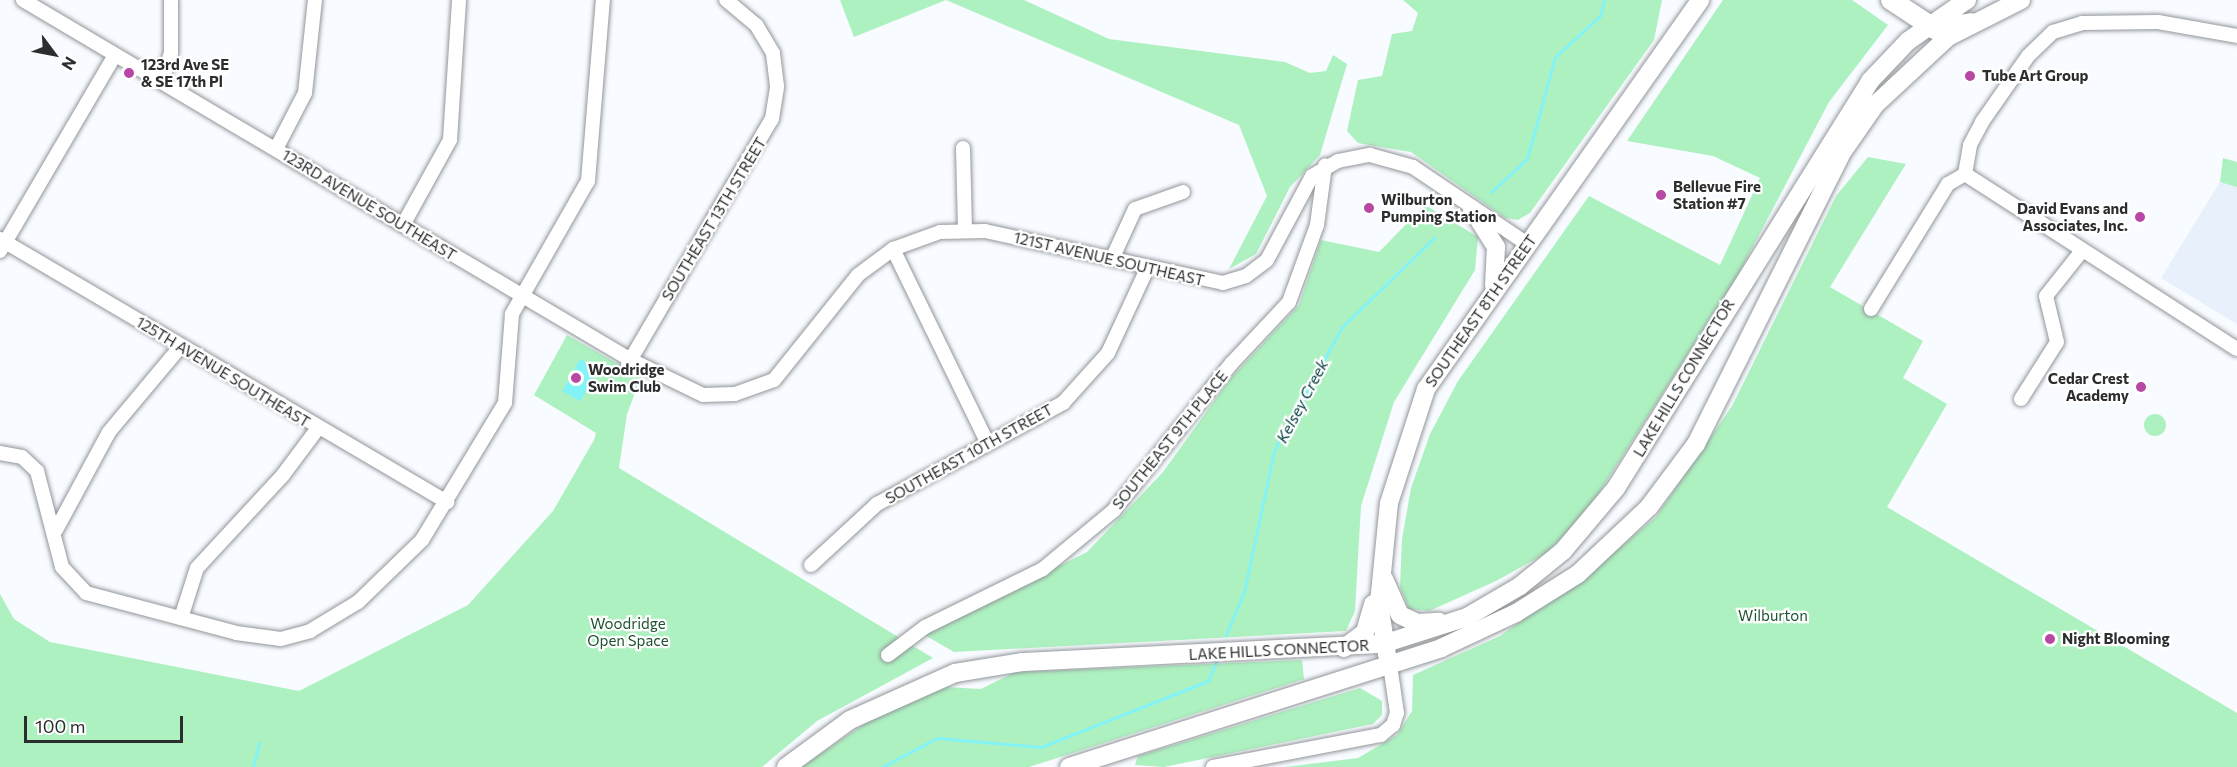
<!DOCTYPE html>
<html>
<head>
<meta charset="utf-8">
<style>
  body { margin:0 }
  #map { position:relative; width:2237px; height:767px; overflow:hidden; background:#f8fbff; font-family:Commissioner,sans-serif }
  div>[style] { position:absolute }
  .built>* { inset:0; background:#e7f0fb }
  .green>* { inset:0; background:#aef1c1 }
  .round { border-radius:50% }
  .water>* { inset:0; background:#84f3f5; transform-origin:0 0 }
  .stream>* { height:3px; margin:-1.5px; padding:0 1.5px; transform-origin:1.5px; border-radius:1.5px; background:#84f3f5 }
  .roads { filter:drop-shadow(0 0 2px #92969a) drop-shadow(0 0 2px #92969a) }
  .minor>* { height:14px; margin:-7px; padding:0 7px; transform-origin:7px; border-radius:7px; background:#fff }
  .major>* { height:18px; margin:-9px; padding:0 9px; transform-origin:9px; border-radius:9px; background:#fff }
  .highway>* { height:20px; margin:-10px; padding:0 10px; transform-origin:10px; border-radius:10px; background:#fff }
  .dots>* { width:16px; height:16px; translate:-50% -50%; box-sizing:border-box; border:3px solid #fff; border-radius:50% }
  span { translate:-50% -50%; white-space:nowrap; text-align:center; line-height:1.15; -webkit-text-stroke:4.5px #fff; paint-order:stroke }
  .poi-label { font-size:15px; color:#2c2d2f; font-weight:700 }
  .left { translate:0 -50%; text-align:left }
  .right { translate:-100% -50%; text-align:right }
  .street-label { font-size:15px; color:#2c2d2f }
  .park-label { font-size:15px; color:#1d5231 }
  .water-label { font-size:16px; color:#063e3f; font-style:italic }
  .north { position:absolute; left:24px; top:24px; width:60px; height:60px; -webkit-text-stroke:4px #fff; paint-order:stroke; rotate:122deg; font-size:16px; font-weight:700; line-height:24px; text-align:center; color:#2c2d2f }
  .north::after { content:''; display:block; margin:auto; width:21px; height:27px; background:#2c2d2f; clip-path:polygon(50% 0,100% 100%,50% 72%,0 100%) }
  .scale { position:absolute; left:24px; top:716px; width:159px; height:27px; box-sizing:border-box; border:3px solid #2c2d2f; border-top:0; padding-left:8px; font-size:18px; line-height:21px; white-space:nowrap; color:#2c2d2f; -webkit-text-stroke:4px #fff; paint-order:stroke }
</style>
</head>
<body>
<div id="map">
  <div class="built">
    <div style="clip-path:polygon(2220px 182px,2237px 185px,2237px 324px,2161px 278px)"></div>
  </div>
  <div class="green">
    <div style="clip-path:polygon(840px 0,1024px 0,1109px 39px,1285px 62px,1310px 73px,1326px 71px,1333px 55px,1347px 64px,1320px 155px,1290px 187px,1256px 254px,1229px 269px,1267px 196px,1239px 125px,946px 0,854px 37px)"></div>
    <div style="clip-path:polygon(1403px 0,1662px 0,1654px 40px,1530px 213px,1518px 220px,1505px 218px,1411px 152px,1358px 143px,1347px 131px,1358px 80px,1382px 76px,1392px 34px,1412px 31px,1418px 13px)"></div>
    <div style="clip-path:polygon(1723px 0,1852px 0,1888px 25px,1829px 102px,1738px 275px,1585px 515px,1546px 553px,1496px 581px,1429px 611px,1409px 609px,1400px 587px,1402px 539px,1411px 488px,1430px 434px,1458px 381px,1589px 196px,1720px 265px,1760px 178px,1713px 156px,1627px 141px)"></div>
    <div style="clip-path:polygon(1868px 157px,1906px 164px,1830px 287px,1923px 341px,1903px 378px,1947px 404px,1887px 507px,2237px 713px,2237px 767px,1285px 767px,1358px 758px,1397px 735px,1412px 711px,1413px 675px,1500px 636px,1593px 570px,1656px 517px,1732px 406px,1836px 196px)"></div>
    <div style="clip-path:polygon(2223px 158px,2237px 162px,2237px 187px,2220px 182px)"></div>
    <div style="clip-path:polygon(1425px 205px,1478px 237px,1475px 270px,1394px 402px,1361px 506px,1355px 611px,1346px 631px,954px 652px,923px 634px,1087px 552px,1163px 472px,1230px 379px,1299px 305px,1321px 240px,1379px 252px)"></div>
    <div style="clip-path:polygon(567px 335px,641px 377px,627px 414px,619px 468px,933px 658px,817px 721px,762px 767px,0 767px,0 594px,14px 619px,50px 642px,299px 691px,468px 605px,553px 511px,594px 440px,596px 433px,534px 395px)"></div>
    <div class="round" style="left:2144px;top:414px;width:22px;height:22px"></div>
    <div style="clip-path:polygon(1302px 660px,1304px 679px,1029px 767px,801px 767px,873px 718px,945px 687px,981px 689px,1015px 672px)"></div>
    <div style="clip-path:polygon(1360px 688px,1382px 701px,1382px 715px,1373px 724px,1164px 767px,1135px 765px,1138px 756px)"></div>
  </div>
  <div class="water">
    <div style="left:580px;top:359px;width:21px;height:37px;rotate:29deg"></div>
  </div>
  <div class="stream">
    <div style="left:1491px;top:192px;width:49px;rotate:-42.5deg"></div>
    <div style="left:1527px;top:159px;width:106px;rotate:-74.6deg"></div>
    <div style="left:1555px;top:57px;width:61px;rotate:-42.3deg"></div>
    <div style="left:1600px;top:16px;width:16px;rotate:-76deg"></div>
    <div style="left:1226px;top:635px;width:47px;rotate:-67.3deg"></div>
    <div style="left:1244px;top:592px;width:144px;rotate:-78deg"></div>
    <div style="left:1274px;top:451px;width:141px;rotate:-61.3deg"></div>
    <div style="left:1342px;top:327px;width:128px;rotate:-44.1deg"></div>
    <div style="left:253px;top:767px;width:25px;rotate:-76deg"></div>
    <div style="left:882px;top:767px;width:62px;rotate:-27.8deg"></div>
    <div style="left:937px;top:738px;width:104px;rotate:4.9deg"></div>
    <div style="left:1041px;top:747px;width:180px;rotate:-21.6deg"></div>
    <div style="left:1208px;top:681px;width:21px;rotate:-67deg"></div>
  </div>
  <div class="roads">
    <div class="minor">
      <div style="left:23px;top:0;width:707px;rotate:30.63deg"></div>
      <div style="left:631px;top:360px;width:80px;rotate:25.9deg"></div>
      <div style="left:703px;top:395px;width:32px;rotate:-2deg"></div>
      <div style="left:735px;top:394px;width:41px;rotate:-19.7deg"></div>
      <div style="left:774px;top:380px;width:134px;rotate:-51.3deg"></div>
      <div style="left:858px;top:275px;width:44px;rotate:-36.6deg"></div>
      <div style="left:893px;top:249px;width:50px;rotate:-19.9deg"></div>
      <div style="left:940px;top:232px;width:45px;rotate:-1.3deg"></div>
      <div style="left:985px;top:231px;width:244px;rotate:12.3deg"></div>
      <div style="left:1223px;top:283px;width:24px;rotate:-17deg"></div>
      <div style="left:1246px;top:276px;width:26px;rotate:-37deg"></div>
      <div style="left:1267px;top:260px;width:95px;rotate:-61.8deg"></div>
      <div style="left:1312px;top:176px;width:30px;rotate:-30deg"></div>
      <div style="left:1338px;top:161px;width:33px;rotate:-11deg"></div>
      <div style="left:1370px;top:155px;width:45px;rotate:15.6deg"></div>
      <div style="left:1413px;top:167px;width:138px;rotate:34deg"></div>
      <div style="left:162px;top:82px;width:30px;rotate:-73deg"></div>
      <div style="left:171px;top:53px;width:53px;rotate:-90deg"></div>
      <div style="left:963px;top:148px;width:81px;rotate:88.6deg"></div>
      <div style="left:276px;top:149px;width:63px;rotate:-62.6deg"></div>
      <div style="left:305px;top:93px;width:94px;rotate:-83.9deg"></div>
      <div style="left:1965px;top:174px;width:29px;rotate:-80deg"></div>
      <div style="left:1970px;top:145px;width:26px;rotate:-62deg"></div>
      <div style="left:1982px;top:122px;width:80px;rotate:-55.1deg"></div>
      <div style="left:2028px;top:56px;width:35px;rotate:-44deg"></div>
      <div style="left:2053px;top:32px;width:30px;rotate:-17deg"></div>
      <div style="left:2082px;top:23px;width:76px;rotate:-0.8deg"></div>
      <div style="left:2158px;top:22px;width:80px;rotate:10deg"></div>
      <div style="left:1965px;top:174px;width:323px;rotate:32.8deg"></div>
      <div style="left:403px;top:225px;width:97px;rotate:-61.1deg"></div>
      <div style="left:450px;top:140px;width:140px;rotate:-86.3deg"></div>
      <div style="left:0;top:239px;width:519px;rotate:30.47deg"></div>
      <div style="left:893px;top:249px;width:215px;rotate:64deg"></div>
      <div style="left:0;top:251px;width:227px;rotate:-59.6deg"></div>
      <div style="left:1112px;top:259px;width:55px;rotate:-65.3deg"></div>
      <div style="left:1135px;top:209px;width:51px;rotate:-19.5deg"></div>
      <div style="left:1871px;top:309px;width:147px;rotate:-58.4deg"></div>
      <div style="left:1948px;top:184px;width:20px;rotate:-30deg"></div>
      <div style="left:628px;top:364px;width:284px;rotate:-59.6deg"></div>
      <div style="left:772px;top:119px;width:33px;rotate:-81deg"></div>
      <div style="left:777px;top:86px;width:33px;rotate:-97deg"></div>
      <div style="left:773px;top:53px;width:33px;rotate:-121deg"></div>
      <div style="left:756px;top:25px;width:39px;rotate:-140deg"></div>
      <div style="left:2021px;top:399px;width:67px;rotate:-57.7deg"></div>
      <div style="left:2057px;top:342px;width:47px;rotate:-103.4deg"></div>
      <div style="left:2046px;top:296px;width:56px;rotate:-51.5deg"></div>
      <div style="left:0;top:453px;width:22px;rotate:10deg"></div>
      <div style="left:22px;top:457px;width:21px;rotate:43deg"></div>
      <div style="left:37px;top:471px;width:99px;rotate:75.4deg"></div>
      <div style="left:62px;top:567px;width:35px;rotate:47deg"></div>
      <div style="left:86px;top:593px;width:155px;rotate:14.9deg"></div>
      <div style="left:236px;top:633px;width:45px;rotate:7.6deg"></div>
      <div style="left:281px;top:639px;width:30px;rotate:-15deg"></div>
      <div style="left:310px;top:631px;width:56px;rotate:-31.1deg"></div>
      <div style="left:358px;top:602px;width:89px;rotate:-44.1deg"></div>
      <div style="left:422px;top:540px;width:160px;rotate:-58.8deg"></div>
      <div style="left:505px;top:403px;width:89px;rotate:-85.5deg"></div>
      <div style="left:512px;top:314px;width:153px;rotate:-60.3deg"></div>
      <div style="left:588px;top:181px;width:182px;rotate:-85.3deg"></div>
      <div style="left:56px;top:530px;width:111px;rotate:-61.6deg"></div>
      <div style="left:109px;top:432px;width:112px;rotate:-50.1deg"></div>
      <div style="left:811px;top:565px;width:90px;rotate:-42.7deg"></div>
      <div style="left:877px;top:504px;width:212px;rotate:-28.5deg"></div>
      <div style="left:1063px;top:403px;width:67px;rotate:-48deg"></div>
      <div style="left:1108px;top:353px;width:93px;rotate:-65.1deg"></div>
      <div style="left:181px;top:618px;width:52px;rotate:-72.3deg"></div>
      <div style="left:197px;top:568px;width:127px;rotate:-47.2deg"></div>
      <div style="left:283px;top:475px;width:59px;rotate:-53.3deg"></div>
      <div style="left:888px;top:655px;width:46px;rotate:-37.1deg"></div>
      <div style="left:925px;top:627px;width:131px;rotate:-26.2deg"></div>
      <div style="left:1043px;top:569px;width:92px;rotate:-39.7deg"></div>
      <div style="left:1114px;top:510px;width:187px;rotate:-51.3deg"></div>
      <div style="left:1231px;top:364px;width:85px;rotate:-46.9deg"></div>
      <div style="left:1289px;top:302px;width:82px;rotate:-70deg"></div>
      <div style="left:1317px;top:225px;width:60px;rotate:-82.3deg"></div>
      <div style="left:1213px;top:767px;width:171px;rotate:-10.8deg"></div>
      <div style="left:1381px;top:735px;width:16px;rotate:-40deg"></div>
      <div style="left:1393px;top:725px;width:13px;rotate:-72deg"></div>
      <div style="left:1397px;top:713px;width:49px;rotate:-98.3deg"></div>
    </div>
    <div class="major">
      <div style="left:1472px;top:209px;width:45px;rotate:57.7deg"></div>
      <div style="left:1496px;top:247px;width:38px;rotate:93deg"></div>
      <div style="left:1384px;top:579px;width:39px;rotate:66deg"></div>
      <div style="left:1400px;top:615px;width:19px;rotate:25deg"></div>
      <div style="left:1417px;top:623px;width:22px;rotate:-3deg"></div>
      <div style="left:1344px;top:648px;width:26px;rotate:-37deg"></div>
      <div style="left:1365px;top:632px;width:29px;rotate:-74deg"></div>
      <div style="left:1387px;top:655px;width:53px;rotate:-98.7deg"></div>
      <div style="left:1379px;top:603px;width:100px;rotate:-84.3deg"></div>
      <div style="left:1389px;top:503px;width:120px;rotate:-72deg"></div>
      <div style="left:1426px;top:389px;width:476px;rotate:-54.8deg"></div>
      <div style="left:786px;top:767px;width:79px;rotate:-36.3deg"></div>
      <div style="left:850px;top:720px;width:115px;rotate:-24.1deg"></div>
      <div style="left:955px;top:673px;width:69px;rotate:-9.2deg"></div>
      <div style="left:1023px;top:662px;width:360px;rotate:-2.9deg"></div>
      <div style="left:1383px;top:644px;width:88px;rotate:-17.8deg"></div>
      <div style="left:1467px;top:617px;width:61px;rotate:-30.3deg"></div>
      <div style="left:1520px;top:586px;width:55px;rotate:-39.1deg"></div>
      <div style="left:1563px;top:551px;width:82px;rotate:-49.9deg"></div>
      <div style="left:1616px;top:488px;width:480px;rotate:-58deg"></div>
      <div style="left:1870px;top:81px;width:55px;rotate:-46.5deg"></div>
      <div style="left:1908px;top:41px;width:72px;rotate:-34.8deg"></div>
      <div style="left:1069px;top:767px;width:391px;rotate:-17.7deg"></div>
      <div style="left:1441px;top:648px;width:83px;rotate:-25deg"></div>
      <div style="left:1516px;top:613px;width:73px;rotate:-32.2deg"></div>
      <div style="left:1578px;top:574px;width:98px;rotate:-43.3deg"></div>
      <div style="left:1649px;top:507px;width:79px;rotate:-53.3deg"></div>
      <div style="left:1696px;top:444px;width:328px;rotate:-63.4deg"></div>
      <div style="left:1843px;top:151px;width:56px;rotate:-55.2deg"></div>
      <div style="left:1875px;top:105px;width:100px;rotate:-43deg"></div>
      <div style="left:1948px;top:37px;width:82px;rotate:-26.9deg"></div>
    </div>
    <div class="highway">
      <div style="left:1891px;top:0;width:53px;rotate:33.4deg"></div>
      <div style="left:1935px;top:29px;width:37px;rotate:-9deg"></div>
    </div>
  </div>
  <div class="dots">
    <div style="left:129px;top:73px;background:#b948a4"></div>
    <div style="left:1970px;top:76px;background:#b948a4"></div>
    <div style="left:1661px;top:195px;background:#b948a4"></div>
    <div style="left:1369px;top:208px;background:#b948a4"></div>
    <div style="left:2140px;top:217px;background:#b948a4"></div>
    <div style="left:576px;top:378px;background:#b948a4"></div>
    <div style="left:2141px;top:387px;background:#b948a4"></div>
    <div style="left:2050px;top:639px;background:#b948a4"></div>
  </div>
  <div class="poi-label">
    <span class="left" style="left:141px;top:73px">123rd Ave SE<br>&amp; SE 17th Pl</span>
    <span class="left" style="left:1982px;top:76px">Tube Art Group</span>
    <span class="left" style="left:1673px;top:195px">Bellevue Fire<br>Station #7</span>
    <span class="left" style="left:1381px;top:208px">Wilburton<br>Pumping Station</span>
    <span class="right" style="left:2128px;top:217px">David Evans and<br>Associates, Inc.</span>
    <span class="left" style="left:588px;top:378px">Woodridge<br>Swim Club</span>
    <span class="right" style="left:2129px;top:387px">Cedar Crest<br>Academy</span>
    <span class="left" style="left:2062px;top:639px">Night Blooming</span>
  </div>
  <div class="street-label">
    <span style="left:369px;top:205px;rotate:31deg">123RD AVENUE SOUTHEAST</span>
    <span style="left:714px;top:219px;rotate:-59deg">SOUTHEAST 13TH STREET</span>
    <span style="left:1109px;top:259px;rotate:13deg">121ST AVENUE SOUTHEAST</span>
    <span style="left:1481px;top:311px;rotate:-55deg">SOUTHEAST 8TH STREET</span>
    <span style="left:223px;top:372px;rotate:31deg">125TH AVENUE SOUTHEAST</span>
    <span style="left:1684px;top:378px;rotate:-59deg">LAKE HILLS CONNECTOR</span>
    <span style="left:1170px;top:440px;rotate:-51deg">SOUTHEAST 9TH PLACE</span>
    <span style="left:969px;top:454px;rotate:-29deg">SOUTHEAST 10TH STREET</span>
    <span style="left:1279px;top:650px;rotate:-3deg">LAKE HILLS CONNECTOR</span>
  </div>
  <div class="park-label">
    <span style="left:1773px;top:616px">Wilburton</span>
    <span style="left:628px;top:632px">Woodridge<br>Open Space</span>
  </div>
  <div class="water-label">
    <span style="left:1302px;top:401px;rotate:-62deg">Kelsey Creek</span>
  </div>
  <div class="north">N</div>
  <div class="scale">100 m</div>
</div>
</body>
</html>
